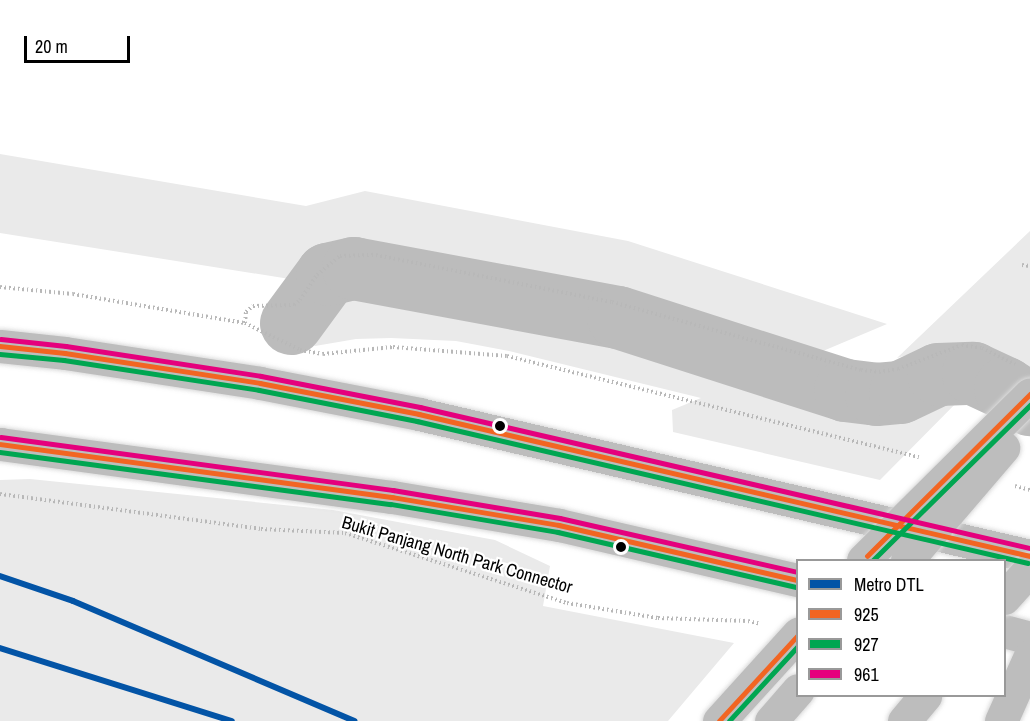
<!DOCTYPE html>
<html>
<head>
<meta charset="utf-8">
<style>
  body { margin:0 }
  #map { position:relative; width:1030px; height:721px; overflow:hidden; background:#fff; font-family:"Archivo Narrow",sans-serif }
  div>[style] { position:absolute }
  .green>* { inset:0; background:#eaeaea }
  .river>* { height:63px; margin:-31.5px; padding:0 31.5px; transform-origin:31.5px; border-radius:31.5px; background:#bcbcbc }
  .path>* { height:4px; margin-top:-2px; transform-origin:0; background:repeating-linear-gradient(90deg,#b8b8b8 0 1.5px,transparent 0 4.5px) }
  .roads { filter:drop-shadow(0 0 2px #dbdbdb) drop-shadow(0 0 2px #dbdbdb) }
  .primary>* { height:33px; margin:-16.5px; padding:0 16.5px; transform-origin:16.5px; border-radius:16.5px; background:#bdbdbd }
  .motorway>* { height:33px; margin:-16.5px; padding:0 16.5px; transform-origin:16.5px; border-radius:16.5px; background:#bdbdbd }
  .bridges { filter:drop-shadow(0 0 2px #dbdbdb) drop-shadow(0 0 2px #dbdbdb) }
  .motorway-bridge>* { height:33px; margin:-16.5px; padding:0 16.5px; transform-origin:16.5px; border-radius:16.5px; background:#bdbdbd }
  .bus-1>* { height:4.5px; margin:-2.25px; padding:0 2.25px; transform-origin:2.25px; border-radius:2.25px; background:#f26522 }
  .bus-2>* { height:4.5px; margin:-2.25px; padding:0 2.25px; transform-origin:2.25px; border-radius:2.25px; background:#00a651 }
  .bus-3>* { height:4.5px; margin:-2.25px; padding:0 2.25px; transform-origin:2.25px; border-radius:2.25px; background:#e5007d }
  .metro-1>* { height:6px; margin:-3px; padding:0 3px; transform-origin:3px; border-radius:3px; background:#0354a6 }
  .dots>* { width:16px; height:16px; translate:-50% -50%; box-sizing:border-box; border:3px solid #fff; border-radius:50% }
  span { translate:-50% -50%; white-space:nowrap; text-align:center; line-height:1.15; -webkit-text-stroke:4.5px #fff; paint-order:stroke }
  .street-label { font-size:18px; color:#000 }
  .legend { position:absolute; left:796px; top:559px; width:210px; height:138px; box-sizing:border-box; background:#fff; border:2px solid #999; margin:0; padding:8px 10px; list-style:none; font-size:18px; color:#000 }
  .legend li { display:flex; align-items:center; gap:12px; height:30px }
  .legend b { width:30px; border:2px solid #999 }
  .scale { position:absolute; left:24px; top:36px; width:106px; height:27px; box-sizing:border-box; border:3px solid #000; border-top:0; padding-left:8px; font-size:18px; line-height:21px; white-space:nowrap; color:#000; -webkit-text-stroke:4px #fff; paint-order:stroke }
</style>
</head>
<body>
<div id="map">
  <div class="green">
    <div style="clip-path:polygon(0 154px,306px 206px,365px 191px,628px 241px,887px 324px,823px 351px,610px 291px,369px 245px,315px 257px,296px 280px,0 233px)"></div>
    <div style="clip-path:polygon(1030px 231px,1030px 374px,1010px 360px,967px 344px,937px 346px,897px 358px)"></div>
    <div style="clip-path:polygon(375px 280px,615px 331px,843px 402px,880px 409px,906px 403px,945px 387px,973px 386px,880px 480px,673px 432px,672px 410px,701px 398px,509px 351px,456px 341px,391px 338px,356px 339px,315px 346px,309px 343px,334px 304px,351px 287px)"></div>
    <div style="clip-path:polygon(30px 479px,333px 510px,495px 540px,550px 566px,543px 606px,734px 643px,668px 721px,0 721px,0 480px)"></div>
  </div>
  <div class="river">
    <div style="left:291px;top:323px;width:61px;rotate:-53.7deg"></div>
    <div style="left:327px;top:274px;width:27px;rotate:-13deg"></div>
    <div style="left:353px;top:268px;width:269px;rotate:10.5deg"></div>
    <div style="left:618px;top:317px;width:238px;rotate:17.8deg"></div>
    <div style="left:845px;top:390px;width:31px;rotate:7deg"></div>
    <div style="left:876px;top:394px;width:24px;rotate:-5deg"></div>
    <div style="left:900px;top:392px;width:42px;rotate:-25.3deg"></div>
    <div style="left:938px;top:374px;width:35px;rotate:-2deg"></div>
    <div style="left:973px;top:373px;width:35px;rotate:25deg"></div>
    <div style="left:1005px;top:388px;width:30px;rotate:33deg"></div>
  </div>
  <div class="path">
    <div style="left:1022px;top:265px;width:8px;rotate:7deg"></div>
    <div style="left:0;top:287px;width:73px;rotate:5.5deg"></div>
    <div style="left:73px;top:294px;width:174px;rotate:9.6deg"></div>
    <div style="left:245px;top:323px;width:61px;rotate:26.1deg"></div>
    <div style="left:300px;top:350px;width:23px;rotate:10deg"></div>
    <div style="left:323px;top:354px;width:70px;rotate:-5.7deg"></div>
    <div style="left:393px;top:347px;width:114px;rotate:4.5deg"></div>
    <div style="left:507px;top:356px;width:424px;rotate:13.8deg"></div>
    <div style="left:245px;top:323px;width:11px;rotate:-85deg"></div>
    <div style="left:246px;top:312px;width:9px;rotate:-41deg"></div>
    <div style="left:253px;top:306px;width:41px;rotate:-1.4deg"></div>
    <div style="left:294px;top:305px;width:8px;rotate:-40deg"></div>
    <div style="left:300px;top:300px;width:30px;rotate:-56deg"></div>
    <div style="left:317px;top:275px;width:30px;rotate:-40deg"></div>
    <div style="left:340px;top:256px;width:36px;rotate:-2deg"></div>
    <div style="left:376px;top:255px;width:241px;rotate:11.3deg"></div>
    <div style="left:612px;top:302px;width:258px;rotate:15.3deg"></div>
    <div style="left:861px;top:370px;width:18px;rotate:6deg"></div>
    <div style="left:879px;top:372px;width:19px;rotate:-9deg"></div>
    <div style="left:898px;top:369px;width:68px;rotate:-20.6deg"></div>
    <div style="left:962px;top:345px;width:20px;rotate:9deg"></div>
    <div style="left:982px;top:348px;width:37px;rotate:26deg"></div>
    <div style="left:1015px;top:486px;width:16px;rotate:15deg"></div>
    <div style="left:0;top:494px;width:263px;rotate:7.6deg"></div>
    <div style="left:261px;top:529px;width:84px;rotate:2.7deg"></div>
    <div style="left:345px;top:533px;width:233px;rotate:17.5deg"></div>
    <div style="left:567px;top:603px;width:92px;rotate:9.4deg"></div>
    <div style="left:658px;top:618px;width:90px;rotate:1.9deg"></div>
    <div style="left:748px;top:621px;width:13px;rotate:13deg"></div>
  </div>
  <div class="roads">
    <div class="primary">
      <div style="left:0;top:346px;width:65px;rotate:6.1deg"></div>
      <div style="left:65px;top:353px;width:197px;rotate:8.7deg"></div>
      <div style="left:260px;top:383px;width:162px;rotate:11deg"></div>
      <div style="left:419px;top:414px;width:627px;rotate:13.08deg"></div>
      <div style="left:0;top:444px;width:396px;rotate:7.7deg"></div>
      <div style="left:392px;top:497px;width:169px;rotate:9.5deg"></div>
      <div style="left:559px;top:525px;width:245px;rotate:13deg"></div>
      <div style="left:1004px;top:631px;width:27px;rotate:15deg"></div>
    </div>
    <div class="motorway">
      <div style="left:0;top:444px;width:1px"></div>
      <div style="left:719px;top:721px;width:118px;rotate:-47.8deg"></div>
      <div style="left:771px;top:721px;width:41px;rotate:-48.9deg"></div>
      <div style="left:904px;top:721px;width:33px;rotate:-50deg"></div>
      <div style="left:1001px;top:721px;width:71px;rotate:-66deg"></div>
    </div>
  </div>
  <div class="bridges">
    <div class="motorway-bridge">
      <div style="left:863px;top:560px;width:235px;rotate:-44.8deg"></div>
      <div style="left:907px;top:560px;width:148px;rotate:-49.4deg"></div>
      <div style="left:1004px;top:598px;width:39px;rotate:-48deg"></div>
    </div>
  </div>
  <div class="bus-1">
    <div style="left:0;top:346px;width:65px;rotate:6.1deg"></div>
    <div style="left:65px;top:353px;width:197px;rotate:8.7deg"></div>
    <div style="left:260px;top:383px;width:162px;rotate:11deg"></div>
    <div style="left:419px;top:414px;width:627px;rotate:13.08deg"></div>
    <div style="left:0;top:444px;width:396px;rotate:7.7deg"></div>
    <div style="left:392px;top:497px;width:169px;rotate:9.5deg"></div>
    <div style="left:559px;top:525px;width:245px;rotate:13deg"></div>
    <div style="left:867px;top:556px;width:230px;rotate:-44.8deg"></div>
    <div style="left:719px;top:721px;width:117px;rotate:-47.4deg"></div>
  </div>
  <div class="bus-2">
    <div style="left:0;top:354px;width:64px;rotate:5.4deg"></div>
    <div style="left:64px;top:360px;width:197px;rotate:8.7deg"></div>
    <div style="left:259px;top:390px;width:161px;rotate:11.1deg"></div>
    <div style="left:417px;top:421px;width:627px;rotate:13.08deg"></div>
    <div style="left:0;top:452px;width:394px;rotate:7.6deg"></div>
    <div style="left:391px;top:504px;width:169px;rotate:9.5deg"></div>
    <div style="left:558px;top:532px;width:244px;rotate:13deg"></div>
    <div style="left:873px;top:560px;width:221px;rotate:-44.6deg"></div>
    <div style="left:729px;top:721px;width:102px;rotate:-47.4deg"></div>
  </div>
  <div class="bus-3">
    <div style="left:1px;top:339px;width:65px;rotate:6.1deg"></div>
    <div style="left:66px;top:346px;width:197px;rotate:8.7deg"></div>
    <div style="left:261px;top:376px;width:162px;rotate:11deg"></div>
    <div style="left:420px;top:407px;width:626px;rotate:13.02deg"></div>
    <div style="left:1px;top:437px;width:396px;rotate:7.7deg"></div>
    <div style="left:393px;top:490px;width:169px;rotate:9.5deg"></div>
    <div style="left:560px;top:518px;width:244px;rotate:12.8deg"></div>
  </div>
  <div class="metro-1">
    <div style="left:0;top:576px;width:77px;rotate:18.9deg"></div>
    <div style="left:73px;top:601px;width:306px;rotate:23.1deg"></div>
    <div style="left:0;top:648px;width:243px;rotate:17.5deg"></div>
  </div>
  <div class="dots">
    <div style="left:500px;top:426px;background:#000"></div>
    <div style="left:621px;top:547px;background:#000"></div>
  </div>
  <div class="street-label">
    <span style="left:457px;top:555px;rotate:16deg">Bukit Panjang North Park Connector</span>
  </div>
  <ul class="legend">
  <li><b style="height:8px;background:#0354a6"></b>Metro DTL</li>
  <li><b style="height:8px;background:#f26522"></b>925</li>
  <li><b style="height:8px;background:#00a651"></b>927</li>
  <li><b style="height:8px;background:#e5007d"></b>961</li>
  </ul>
  <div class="scale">20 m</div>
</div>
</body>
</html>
